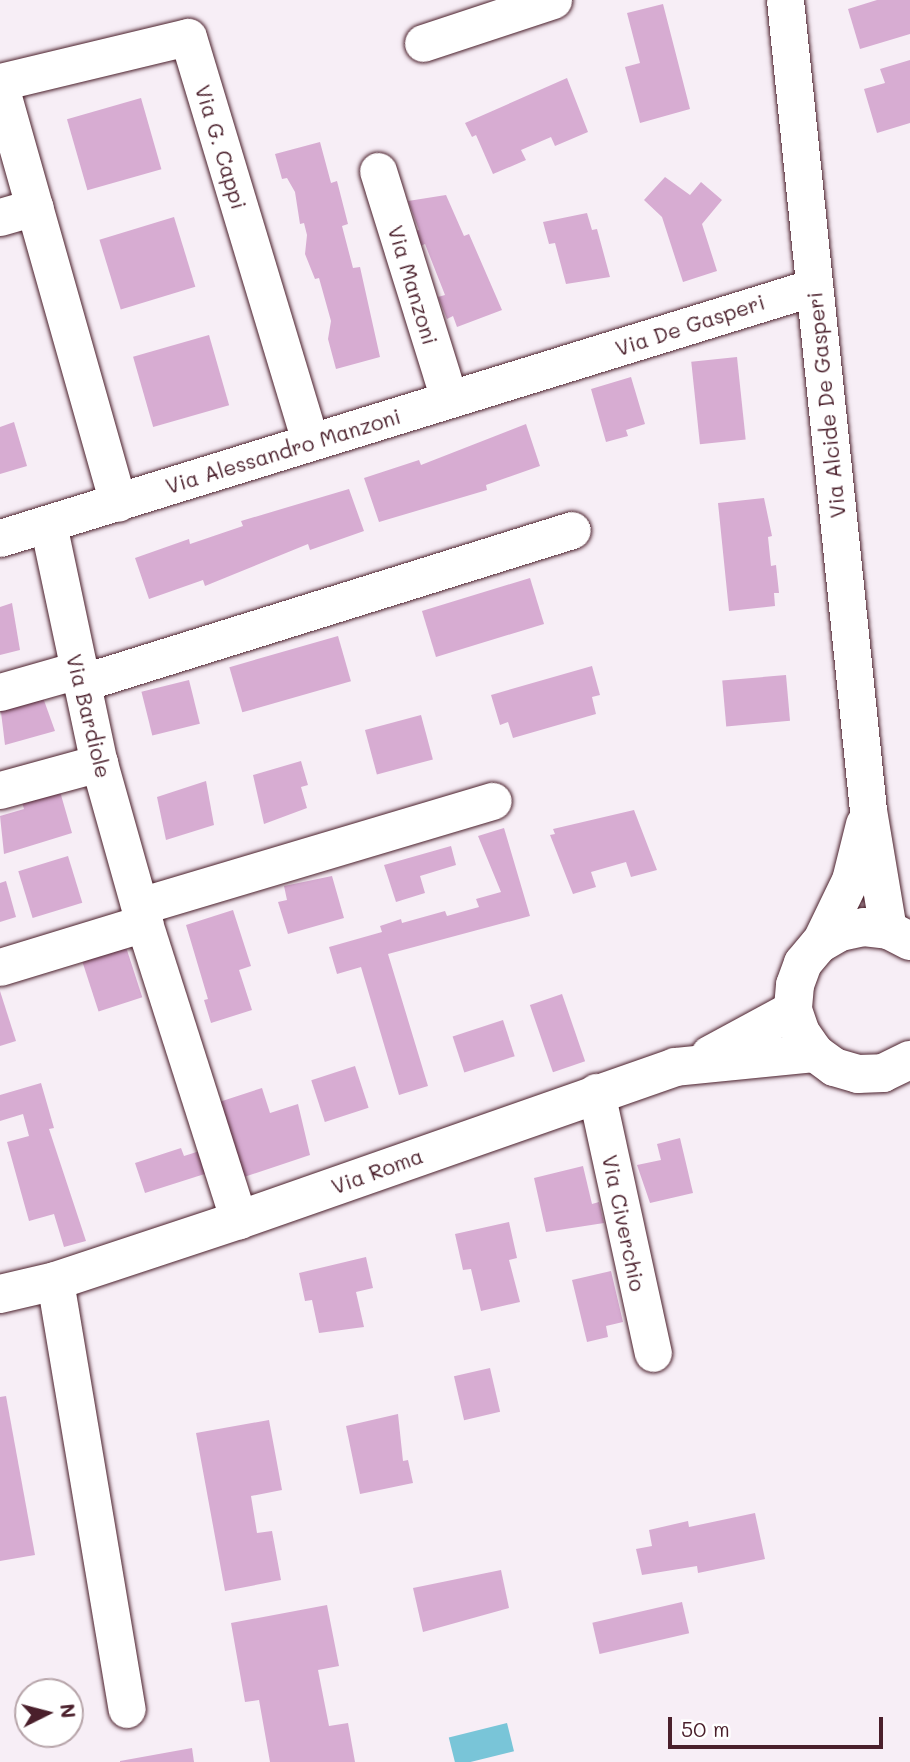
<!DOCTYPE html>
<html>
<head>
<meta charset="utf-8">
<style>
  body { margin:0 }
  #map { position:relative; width:910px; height:1762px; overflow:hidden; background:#f7eef6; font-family:Mali,sans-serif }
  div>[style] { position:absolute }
  .water>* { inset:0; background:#79c5d8; transform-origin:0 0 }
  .building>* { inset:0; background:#d7acd2; transform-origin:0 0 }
  .roads { filter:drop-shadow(0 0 2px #4a1f2b) drop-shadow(0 0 2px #4a1f2b) }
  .minor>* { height:37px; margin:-18.5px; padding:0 18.5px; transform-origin:18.5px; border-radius:18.5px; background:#fff }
  .major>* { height:38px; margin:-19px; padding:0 19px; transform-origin:19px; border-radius:19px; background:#fff }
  span { translate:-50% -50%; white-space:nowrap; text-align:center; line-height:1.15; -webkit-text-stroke:7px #fff; paint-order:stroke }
  .street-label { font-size:21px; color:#4a1f2b }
  .north { position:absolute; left:14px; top:1678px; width:70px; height:70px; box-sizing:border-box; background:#fff; border:2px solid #b7a5aa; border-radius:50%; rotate:84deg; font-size:19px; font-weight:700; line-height:28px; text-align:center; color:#4a1f2b }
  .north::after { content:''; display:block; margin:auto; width:24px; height:32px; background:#4a1f2b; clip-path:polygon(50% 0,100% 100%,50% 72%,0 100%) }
  .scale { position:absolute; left:668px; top:1717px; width:215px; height:32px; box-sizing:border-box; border:4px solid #4a1f2b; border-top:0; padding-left:9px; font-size:21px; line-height:24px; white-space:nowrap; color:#4a1f2b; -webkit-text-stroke:5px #fff; paint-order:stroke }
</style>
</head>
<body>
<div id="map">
  <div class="water">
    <div style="left:507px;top:1723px;width:29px;height:60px;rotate:76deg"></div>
  </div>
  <div class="building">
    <div style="clip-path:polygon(877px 0,910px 0,910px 34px,860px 49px,848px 9px)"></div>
    <div style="clip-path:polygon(663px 4px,690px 109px,640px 123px,625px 67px,640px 63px,627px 13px)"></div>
    <div style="clip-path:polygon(910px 60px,910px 123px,877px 133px,864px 89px,885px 83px,880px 69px)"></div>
    <div style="clip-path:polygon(567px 78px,588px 132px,555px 146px,551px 137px,521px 150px,526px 160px,493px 174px,476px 135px,472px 137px,465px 123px)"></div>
    <div style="left:141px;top:98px;width:74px;height:77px;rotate:74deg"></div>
    <div style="clip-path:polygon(320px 142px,331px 183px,337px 181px,348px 224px,342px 226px,353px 268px,360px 267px,380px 357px,336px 369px,328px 339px,331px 321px,319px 278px,315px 279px,305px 254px,307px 235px,304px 223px,300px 224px,295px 192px,287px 178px,282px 179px,275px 154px)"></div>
    <div style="clip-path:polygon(665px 177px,690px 195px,701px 182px,722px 200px,702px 224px,717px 271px,683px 282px,662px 217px,644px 200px)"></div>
    <div style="clip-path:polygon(446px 195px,464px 236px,469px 234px,502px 310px,457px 327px,453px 316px,447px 319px,438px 297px,445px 295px,425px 244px,420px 246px,414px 231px,419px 230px,408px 201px)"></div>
    <div style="clip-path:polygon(587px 213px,592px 230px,597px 229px,610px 277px,566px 284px,555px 243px,549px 244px,543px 222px)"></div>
    <div style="left:174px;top:217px;width:73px;height:78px;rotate:73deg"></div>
    <div style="left:209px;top:335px;width:73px;height:79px;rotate:74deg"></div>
    <div style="left:737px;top:357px;width:83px;height:46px;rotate:84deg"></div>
    <div style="clip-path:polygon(631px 377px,645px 424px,626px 430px,628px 436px,606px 442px,591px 389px)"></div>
    <div style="clip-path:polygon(14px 422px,27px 466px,0 474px,0 427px)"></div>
    <div style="clip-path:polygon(526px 424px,540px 466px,486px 485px,487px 490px,379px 522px,364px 478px,419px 460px,421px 465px)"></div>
    <div style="clip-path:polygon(349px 489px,364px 531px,310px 550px,308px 544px,205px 586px,203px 580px,149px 599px,135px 558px,189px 539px,190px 544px,243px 526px,241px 521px)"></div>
    <div style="clip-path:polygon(764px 498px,772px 536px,768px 537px,771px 566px,776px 565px,779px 593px,774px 593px,775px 606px,729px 611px,718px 503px)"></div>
    <div style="left:530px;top:578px;width:48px;height:113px;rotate:73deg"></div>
    <div style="clip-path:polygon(12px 603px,20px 650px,0 655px,0 607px)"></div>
    <div style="left:338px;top:636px;width:47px;height:113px;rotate:74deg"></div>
    <div style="clip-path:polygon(592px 666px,600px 695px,592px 697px,596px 714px,513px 738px,508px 722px,500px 725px,491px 695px)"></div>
    <div style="left:786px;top:675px;width:46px;height:64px;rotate:85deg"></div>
    <div style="left:189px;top:680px;width:45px;height:49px;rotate:76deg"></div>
    <div style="clip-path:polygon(41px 692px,55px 731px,5px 745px,0 704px)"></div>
    <div style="left:421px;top:715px;width:46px;height:58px;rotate:75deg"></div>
    <div style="clip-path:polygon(301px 761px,308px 785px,301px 787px,307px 808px,264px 824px,253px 775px)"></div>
    <div style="clip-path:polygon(206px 781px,214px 825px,166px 840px,157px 797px)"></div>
    <div style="clip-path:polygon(59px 788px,72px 833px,4px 854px,0 816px,24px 809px,21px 799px)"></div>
    <div style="clip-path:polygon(634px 810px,657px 870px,631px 877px,626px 862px,591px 872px,596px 887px,573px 894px,550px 835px,555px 834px,553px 829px)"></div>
    <div style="clip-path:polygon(504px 828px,530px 916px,388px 954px,428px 1086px,399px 1095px,361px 967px,337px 974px,329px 947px,382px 932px,380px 926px,401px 919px,402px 923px,445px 911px,447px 916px,479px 907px,476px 899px,501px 892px,478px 836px)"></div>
    <div style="clip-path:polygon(451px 846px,456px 865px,420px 876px,425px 893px,396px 902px,384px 865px)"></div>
    <div style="left:68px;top:856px;width:49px;height:52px;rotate:73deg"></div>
    <div style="clip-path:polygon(332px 876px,344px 918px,288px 934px,278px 902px,287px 900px,284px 886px)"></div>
    <div style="clip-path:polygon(6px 881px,16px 917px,0 922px,0 883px)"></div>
    <div style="clip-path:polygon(233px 910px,251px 966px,239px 970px,252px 1010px,211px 1023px,204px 1000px,208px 999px,186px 925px)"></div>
    <div style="left:125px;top:944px;width:56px;height:46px;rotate:72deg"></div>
    <div style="clip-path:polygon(0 991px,16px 1041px,0 1046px)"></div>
    <div style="left:562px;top:994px;width:71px;height:34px;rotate:71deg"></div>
    <div style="left:503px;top:1020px;width:38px;height:53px;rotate:72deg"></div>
    <div style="left:355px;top:1066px;width:44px;height:46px;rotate:72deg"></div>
    <div style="clip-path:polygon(41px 1083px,54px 1128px,49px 1129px,86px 1241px,64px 1247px,54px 1214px,29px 1221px,7px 1142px,29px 1136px,23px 1114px,0 1121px,0 1095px)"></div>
    <div style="clip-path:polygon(262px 1088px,270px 1113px,298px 1104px,310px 1155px,235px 1180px,210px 1105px)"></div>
    <div style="clip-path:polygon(680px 1138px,693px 1193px,650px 1203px,637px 1165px,661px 1160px,657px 1144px)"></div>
    <div style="clip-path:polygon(181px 1148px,184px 1156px,206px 1149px,214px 1171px,145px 1193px,135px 1163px)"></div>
    <div style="clip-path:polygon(583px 1166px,592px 1204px,599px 1202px,604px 1223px,546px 1232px,534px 1178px)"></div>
    <div style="clip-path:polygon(509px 1222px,517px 1258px,509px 1260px,520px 1302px,481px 1311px,471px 1269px,463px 1270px,455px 1234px)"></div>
    <div style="clip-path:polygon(366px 1257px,373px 1288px,356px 1292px,364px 1327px,319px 1333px,312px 1300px,305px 1301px,299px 1273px)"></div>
    <div style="clip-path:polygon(611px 1271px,623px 1322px,606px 1326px,608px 1337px,587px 1342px,572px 1280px)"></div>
    <div style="left:490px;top:1368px;width:45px;height:37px;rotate:77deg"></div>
    <div style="clip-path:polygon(6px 1396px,35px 1555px,0 1561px,0 1397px)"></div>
    <div style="clip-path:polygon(398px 1414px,403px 1461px,408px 1460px,413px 1483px,360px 1494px,346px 1426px)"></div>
    <div style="clip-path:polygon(269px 1420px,282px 1490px,251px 1496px,257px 1533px,272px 1531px,281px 1580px,225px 1591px,196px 1433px)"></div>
    <div style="clip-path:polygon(755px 1513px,765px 1559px,698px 1573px,697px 1566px,642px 1575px,636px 1549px,652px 1546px,649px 1530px,688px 1521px,689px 1527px)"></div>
    <div style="clip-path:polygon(501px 1570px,509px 1608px,423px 1632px,413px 1588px)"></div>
    <div style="left:682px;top:1602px;width:32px;height:92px;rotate:77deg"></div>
    <div style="clip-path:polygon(327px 1605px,339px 1666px,318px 1670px,329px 1726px,348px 1723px,355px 1762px,270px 1762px,259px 1700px,245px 1702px,231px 1623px)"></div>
    <div style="clip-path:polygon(192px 1748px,194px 1762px,120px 1762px,120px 1761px)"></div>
  </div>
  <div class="roads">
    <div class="minor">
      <div style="left:785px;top:0;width:814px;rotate:84.15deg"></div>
      <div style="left:868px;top:810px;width:122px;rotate:80.5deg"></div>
      <div style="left:423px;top:43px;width:137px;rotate:-18.3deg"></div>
      <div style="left:0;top:82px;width:193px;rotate:-13.5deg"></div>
      <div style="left:188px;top:37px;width:423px;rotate:73.2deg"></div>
      <div style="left:0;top:86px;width:433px;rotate:74.2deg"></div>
      <div style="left:378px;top:171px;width:239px;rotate:72.7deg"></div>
      <div style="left:0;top:217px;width:36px;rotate:-16deg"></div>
      <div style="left:48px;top:524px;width:244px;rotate:78deg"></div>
      <div style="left:99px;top:763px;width:166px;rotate:74.3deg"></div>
      <div style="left:144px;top:923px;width:312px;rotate:72.3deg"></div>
      <div style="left:0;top:538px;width:852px;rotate:-17.14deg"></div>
      <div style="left:81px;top:683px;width:514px;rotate:-17.31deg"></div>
      <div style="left:0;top:692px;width:80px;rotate:-15.9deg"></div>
      <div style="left:0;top:790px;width:103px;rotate:-15.3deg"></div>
      <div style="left:140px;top:906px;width:368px;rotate:-16.6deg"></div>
      <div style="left:819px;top:944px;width:71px;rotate:-64.2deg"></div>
      <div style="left:850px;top:880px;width:58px;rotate:-76deg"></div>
      <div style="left:0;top:967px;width:151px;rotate:-17deg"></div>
      <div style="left:596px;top:1092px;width:267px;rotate:77.7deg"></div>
      <div style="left:55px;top:1281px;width:434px;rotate:80.5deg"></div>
    </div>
    <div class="major">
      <div style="left:910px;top:941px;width:25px;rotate:-153deg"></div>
      <div style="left:888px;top:930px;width:24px;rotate:-173deg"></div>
      <div style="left:864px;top:927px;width:25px;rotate:168deg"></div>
      <div style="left:840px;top:932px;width:24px;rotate:150deg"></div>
      <div style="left:819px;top:944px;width:25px;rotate:130deg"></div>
      <div style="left:803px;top:963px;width:23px;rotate:110deg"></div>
      <div style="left:795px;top:985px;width:25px;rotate:95deg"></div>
      <div style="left:793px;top:1010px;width:24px;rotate:71deg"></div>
      <div style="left:801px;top:1033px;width:24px;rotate:55deg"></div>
      <div style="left:815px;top:1053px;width:24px;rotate:36deg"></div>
      <div style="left:834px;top:1067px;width:25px;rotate:16deg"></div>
      <div style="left:858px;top:1074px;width:25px;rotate:-2deg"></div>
      <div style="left:883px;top:1073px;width:30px;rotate:-26deg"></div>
      <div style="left:710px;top:1055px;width:94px;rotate:-28.5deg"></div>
      <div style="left:0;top:1294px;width:57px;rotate:-13.3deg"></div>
      <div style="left:55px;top:1281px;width:194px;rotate:-18.3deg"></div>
      <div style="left:239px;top:1220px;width:462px;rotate:-19.3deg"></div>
      <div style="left:675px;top:1067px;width:141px;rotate:-5.7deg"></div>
    </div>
  </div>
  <div class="street-label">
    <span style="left:221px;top:147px;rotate:73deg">Via G. Cappi</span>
    <span style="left:413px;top:285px;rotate:73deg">Via Manzoni</span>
    <span style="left:690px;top:325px;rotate:-18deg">Via De Gasperi</span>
    <span style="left:826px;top:405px;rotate:-96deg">Via Alcide De Gasperi</span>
    <span style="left:283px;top:451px;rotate:-17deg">Via Alessandro Manzoni</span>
    <span style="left:89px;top:716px;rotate:76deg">Via Bardiole</span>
    <span style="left:377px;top:1171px;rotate:-20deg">Via Roma</span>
    <span style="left:624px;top:1223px;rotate:78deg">Via Civerchio</span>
  </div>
  <div class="north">N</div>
  <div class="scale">50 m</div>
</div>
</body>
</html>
